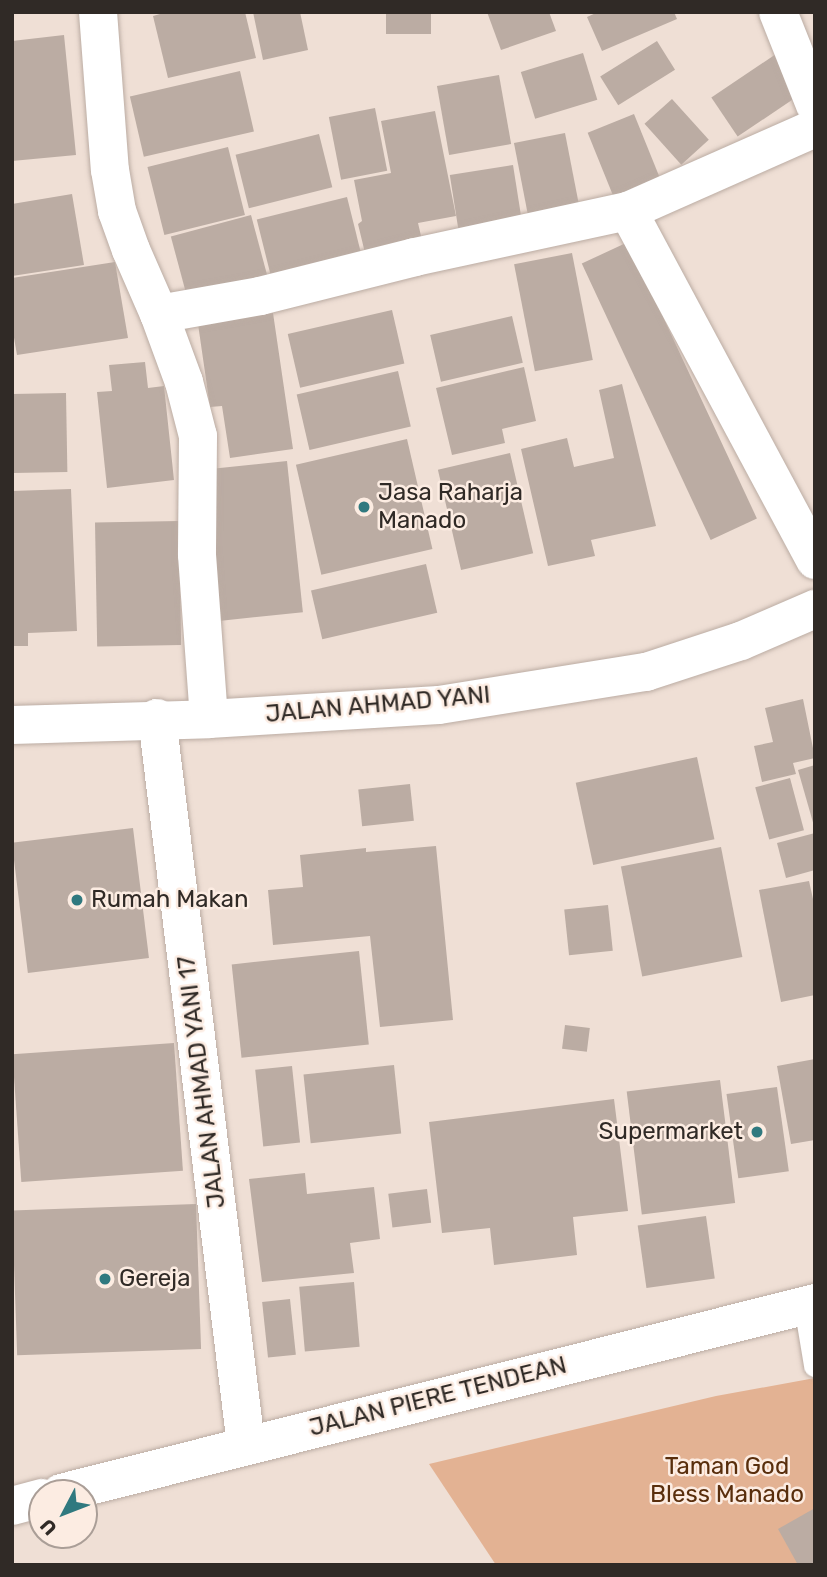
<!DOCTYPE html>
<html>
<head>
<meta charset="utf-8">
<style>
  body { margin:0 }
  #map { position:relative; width:827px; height:1577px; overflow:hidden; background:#efdfd5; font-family:Rubik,sans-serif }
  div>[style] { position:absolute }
  .green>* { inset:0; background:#e3b293 }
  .building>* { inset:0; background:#bbaca3; transform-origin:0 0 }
  .roads { filter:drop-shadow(0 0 2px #bbaca3) drop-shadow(0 0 2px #bbaca3) }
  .lane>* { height:23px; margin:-11.5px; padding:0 11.5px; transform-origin:11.5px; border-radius:11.5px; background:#fff }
  .street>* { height:38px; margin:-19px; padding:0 19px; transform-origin:19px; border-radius:19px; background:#fff }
  .secondary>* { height:38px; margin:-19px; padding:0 19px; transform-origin:19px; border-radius:19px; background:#fff }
  .highway>* { height:38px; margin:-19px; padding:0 19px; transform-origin:19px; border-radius:19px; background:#fff }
  .dots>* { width:19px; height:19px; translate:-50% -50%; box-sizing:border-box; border:4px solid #fcece2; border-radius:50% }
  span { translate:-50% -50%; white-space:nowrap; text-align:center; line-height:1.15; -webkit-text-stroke:5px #fcece2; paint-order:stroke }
  .poi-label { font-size:24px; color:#302a26 }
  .left { translate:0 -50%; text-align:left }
  .right { translate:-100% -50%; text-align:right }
  .street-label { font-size:24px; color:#302a26 }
  .park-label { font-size:24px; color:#592e0c }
  .frame { position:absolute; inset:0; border:14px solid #302a26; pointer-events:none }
  .north { position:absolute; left:28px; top:1479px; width:70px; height:70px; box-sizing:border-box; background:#fcece2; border:2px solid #aa9e97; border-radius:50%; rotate:228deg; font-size:19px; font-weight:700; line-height:28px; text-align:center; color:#302a26 }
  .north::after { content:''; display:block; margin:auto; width:24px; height:32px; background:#30797f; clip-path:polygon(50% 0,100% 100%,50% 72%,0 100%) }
</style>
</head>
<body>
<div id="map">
  <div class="green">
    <div style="clip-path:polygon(815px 1378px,815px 1565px,496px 1565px,429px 1464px,716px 1396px)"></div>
  </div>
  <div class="building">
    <div style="clip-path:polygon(167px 12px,245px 12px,256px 58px,168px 78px,153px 16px)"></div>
    <div style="clip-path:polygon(253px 12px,300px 12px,308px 50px,263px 60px)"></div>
    <div style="left:386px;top:12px;width:45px;height:22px"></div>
    <div style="clip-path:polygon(487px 12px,549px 12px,556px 31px,501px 50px)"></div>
    <div style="clip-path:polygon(598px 12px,674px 12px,677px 19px,602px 51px,587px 17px)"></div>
    <div style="clip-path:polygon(64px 35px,76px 155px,12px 161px,12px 41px)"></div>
    <div style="left:657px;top:41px;width:34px;height:67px;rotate:58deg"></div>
    <div style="left:583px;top:53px;width:49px;height:65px;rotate:73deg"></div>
    <div style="left:776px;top:54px;width:47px;height:78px;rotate:56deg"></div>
    <div style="left:240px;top:71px;width:62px;height:113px;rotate:77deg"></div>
    <div style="left:499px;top:75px;width:70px;height:63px;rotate:80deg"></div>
    <div style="left:672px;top:99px;width:55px;height:37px;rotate:48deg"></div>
    <div style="left:375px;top:108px;width:64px;height:47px;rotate:79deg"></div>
    <div style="clip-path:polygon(435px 111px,456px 216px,418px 223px,422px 240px,365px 253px,358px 224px,362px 221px,354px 180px,391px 173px,381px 121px)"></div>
    <div style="left:634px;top:114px;width:71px;height:50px;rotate:68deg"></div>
    <div style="left:565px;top:133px;width:79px;height:52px;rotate:79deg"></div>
    <div style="left:319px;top:134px;width:55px;height:86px;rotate:76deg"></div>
    <div style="left:228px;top:147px;width:70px;height:83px;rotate:76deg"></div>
    <div style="left:513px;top:165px;width:66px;height:64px;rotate:81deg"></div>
    <div style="clip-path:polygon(72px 194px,84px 265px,12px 276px,12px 204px)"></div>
    <div style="left:347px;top:197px;width:74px;height:93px;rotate:76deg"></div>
    <div style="left:251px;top:215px;width:70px;height:83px;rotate:75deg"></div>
    <div style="left:628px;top:242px;width:305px;height:51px;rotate:65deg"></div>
    <div style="left:572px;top:253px;width:109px;height:59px;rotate:79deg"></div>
    <div style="clip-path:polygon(115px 262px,128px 338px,17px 355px,12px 326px,12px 278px)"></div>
    <div style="left:392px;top:310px;width:55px;height:107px;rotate:77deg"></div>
    <div style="clip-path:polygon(273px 313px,293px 449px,230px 458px,222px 406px,210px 407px,198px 324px)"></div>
    <div style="left:512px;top:316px;width:48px;height:84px;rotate:77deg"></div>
    <div style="clip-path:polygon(145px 362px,148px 388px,164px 386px,174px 480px,107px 488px,97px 392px,112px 391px,109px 365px)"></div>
    <div style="clip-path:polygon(524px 367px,536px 421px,502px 429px,505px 443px,452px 455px,436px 388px)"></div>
    <div style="left:398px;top:371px;width:57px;height:104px;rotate:77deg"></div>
    <div style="clip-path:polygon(622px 384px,656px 526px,591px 540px,595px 556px,548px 566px,521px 449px,567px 438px,574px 467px,614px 458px,599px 390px)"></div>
    <div style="left:66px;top:393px;width:79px;height:54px;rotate:89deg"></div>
    <div style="left:407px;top:439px;width:113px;height:114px;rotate:77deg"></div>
    <div style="left:510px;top:453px;width:103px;height:74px;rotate:77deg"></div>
    <div style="left:287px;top:461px;width:152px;height:82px;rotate:84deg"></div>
    <div style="clip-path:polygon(71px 489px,77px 631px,28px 633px,28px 646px,12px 646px,12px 491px)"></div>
    <div style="left:179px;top:521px;width:124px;height:84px;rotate:89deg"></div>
    <div style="left:426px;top:564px;width:50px;height:118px;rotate:77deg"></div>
    <div style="clip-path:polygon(803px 699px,815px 758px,793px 763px,796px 774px,762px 782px,754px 746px,773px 742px,765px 708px)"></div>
    <div style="left:697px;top:757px;width:84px;height:124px;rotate:78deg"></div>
    <div style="clip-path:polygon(815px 765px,815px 826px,814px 826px,798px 770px)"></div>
    <div style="left:790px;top:778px;width:54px;height:36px;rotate:75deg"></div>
    <div style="left:410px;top:784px;width:37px;height:52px;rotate:84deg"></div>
    <div style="left:133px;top:828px;width:131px;height:122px;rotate:83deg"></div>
    <div style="clip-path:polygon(815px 833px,815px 870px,786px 878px,777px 843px)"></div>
    <div style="clip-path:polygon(436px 846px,453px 1020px,380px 1027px,370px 936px,273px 945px,268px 890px,303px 887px,300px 855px,366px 848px,366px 852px)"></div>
    <div style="left:721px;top:847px;width:112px;height:102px;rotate:79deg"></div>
    <div style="clip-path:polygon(809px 881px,815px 908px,815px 995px,781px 1002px,759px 890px)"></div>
    <div style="left:608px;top:905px;width:46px;height:44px;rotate:84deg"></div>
    <div style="left:359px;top:951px;width:94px;height:128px;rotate:84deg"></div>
    <div style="left:565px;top:1025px;width:25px;height:24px;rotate:7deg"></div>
    <div style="left:174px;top:1043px;width:128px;height:162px;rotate:86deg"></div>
    <div style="clip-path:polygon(815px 1059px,815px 1140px,791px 1144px,777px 1066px)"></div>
    <div style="left:394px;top:1065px;width:69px;height:91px;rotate:84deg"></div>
    <div style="left:292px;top:1066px;width:77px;height:37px;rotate:84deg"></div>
    <div style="left:720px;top:1080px;width:124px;height:94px;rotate:83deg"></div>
    <div style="left:777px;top:1087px;width:85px;height:51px;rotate:82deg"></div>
    <div style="clip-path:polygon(614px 1099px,628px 1211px,573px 1217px,577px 1255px,494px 1265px,490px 1228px,442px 1233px,429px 1122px)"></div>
    <div style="clip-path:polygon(305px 1173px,307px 1194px,374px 1187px,380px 1239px,350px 1243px,354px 1273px,262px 1282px,249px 1179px)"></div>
    <div style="left:427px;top:1189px;width:34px;height:39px;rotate:83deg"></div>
    <div style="left:196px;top:1204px;width:145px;height:184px;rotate:88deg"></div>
    <div style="left:706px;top:1216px;width:63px;height:69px;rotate:82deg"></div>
    <div style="left:354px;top:1282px;width:65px;height:55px;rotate:85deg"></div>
    <div style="left:290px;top:1299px;width:56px;height:28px;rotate:84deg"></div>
    <div style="clip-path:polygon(815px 1508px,815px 1565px,798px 1565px,778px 1529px)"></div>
  </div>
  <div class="roads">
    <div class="lane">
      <div style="left:805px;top:1305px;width:61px;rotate:80.5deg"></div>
    </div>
    <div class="street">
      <div style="left:98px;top:12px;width:158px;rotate:85.7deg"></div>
      <div style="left:110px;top:170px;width:42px;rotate:80.3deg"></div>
      <div style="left:117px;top:211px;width:41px;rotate:70.3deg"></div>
      <div style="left:131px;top:250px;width:70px;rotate:66.4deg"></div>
      <div style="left:159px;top:314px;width:72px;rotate:69.8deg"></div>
      <div style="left:184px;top:382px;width:56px;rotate:75.5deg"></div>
      <div style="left:198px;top:436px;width:119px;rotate:90.5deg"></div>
      <div style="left:197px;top:555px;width:164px;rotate:85.8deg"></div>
      <div style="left:778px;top:12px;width:100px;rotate:68.3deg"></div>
      <div style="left:628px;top:211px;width:205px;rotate:-23.9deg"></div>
      <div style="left:159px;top:314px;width:103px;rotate:-10.1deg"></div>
      <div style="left:260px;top:296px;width:160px;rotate:-14.1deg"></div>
      <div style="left:415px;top:257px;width:218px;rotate:-12.2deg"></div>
      <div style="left:628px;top:211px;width:396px;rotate:61.8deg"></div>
      <div style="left:157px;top:718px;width:732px;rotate:83.02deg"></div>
    </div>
    <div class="secondary">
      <div style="left:12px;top:725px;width:197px;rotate:-1.7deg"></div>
      <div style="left:209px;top:719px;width:230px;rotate:-3.5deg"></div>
      <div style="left:439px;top:705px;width:210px;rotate:-9.1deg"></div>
      <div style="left:646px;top:672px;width:100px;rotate:-18.1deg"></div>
      <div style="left:741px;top:641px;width:81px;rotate:-23.4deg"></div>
    </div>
    <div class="highway">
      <div style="left:61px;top:1493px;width:778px;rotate:-14.14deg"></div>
      <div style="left:12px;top:1506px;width:31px;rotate:-15deg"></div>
    </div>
  </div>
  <div class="dots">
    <div style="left:364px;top:507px;background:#30797f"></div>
    <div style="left:77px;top:900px;background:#30797f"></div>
    <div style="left:757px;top:1132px;background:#30797f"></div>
    <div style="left:105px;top:1279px;background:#30797f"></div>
  </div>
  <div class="poi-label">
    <span class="left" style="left:378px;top:507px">Jasa Raharja<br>Manado</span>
    <span class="left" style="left:91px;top:900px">Rumah Makan</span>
    <span class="right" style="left:743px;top:1132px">Supermarket</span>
    <span class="left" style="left:119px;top:1279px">Gereja</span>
  </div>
  <div class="street-label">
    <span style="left:378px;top:705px;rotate:-5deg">JALAN AHMAD YANI</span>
    <span style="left:202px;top:1082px;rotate:-97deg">JALAN AHMAD YANI 17</span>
    <span style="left:438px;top:1397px;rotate:-14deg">JALAN PIERE TENDEAN</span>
  </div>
  <div class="park-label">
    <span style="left:727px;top:1481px">Taman God<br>Bless Manado</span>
  </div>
  <div class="frame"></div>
  <div class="north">U</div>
</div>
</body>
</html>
